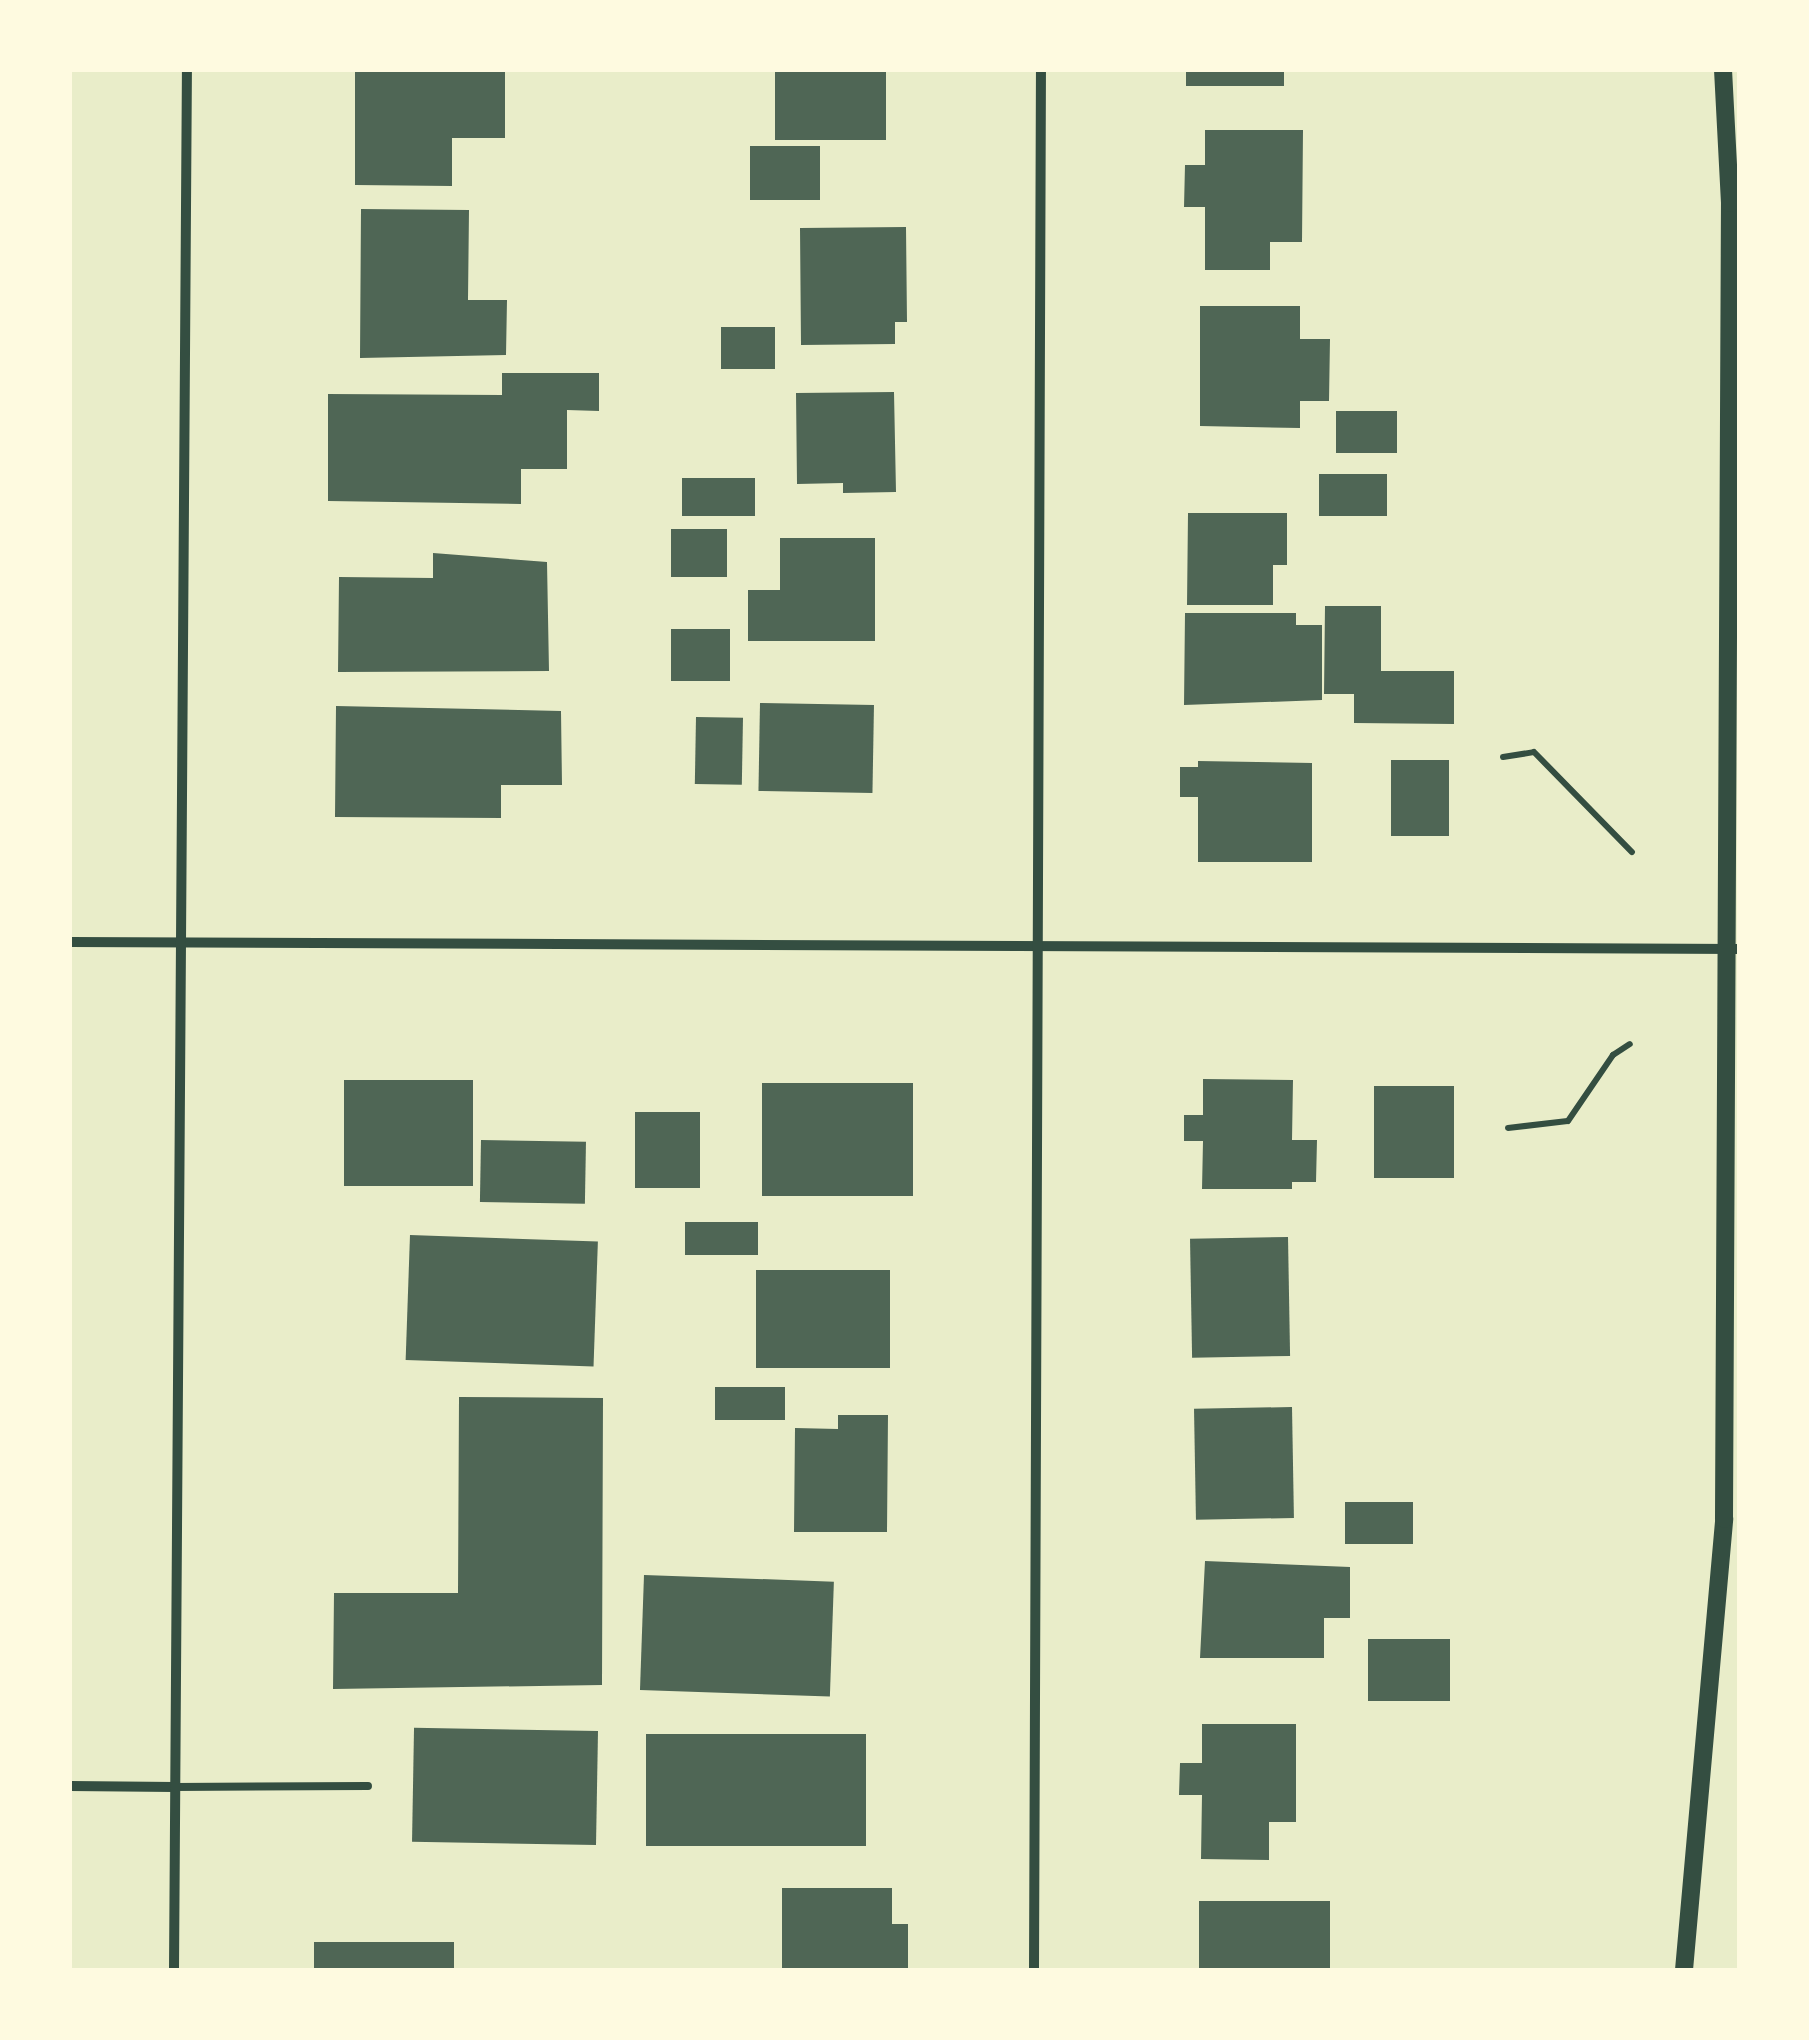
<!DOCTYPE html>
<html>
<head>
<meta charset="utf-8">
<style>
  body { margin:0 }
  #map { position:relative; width:1809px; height:2040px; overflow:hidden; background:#e9edc9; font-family:Arial,sans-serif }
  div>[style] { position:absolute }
  .building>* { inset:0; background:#4f6655; transform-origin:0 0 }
  .path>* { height:6px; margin:-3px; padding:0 3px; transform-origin:3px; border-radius:3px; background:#344e41 }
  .service>* { height:8px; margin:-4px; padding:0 4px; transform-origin:4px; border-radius:4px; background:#344e41 }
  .minor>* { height:10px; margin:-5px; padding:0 5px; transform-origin:5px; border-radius:5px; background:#344e41 }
  .tertiary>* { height:18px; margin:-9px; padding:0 9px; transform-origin:9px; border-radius:9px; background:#344e41 }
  span { translate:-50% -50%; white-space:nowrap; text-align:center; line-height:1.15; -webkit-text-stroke:9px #fefae0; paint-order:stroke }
  .frame { position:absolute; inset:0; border:72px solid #fefae0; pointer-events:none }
</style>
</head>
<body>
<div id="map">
  <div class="building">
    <div style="clip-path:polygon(355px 70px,505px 70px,505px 138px,452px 138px,452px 186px,355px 185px)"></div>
    <div style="left:775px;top:70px;width:111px;height:70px"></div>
    <div style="left:1186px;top:70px;width:98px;height:16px"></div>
    <div style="clip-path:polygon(1205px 130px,1303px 130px,1302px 242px,1270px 242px,1270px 270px,1205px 270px,1205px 207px,1184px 207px,1185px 165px,1205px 165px)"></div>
    <div style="left:750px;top:146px;width:70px;height:54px"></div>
    <div style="clip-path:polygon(361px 209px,469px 210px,468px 300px,507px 300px,506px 355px,360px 358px)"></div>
    <div style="clip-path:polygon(906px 227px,907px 322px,895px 322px,895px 344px,801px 345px,800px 228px)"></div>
    <div style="clip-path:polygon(1200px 306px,1300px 306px,1300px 339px,1330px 339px,1329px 401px,1300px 401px,1300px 428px,1200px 426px)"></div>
    <div style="left:721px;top:327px;width:54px;height:42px"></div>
    <div style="clip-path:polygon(502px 373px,599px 373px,599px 411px,567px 410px,567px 469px,521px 469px,521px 504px,328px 501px,328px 394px,502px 395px)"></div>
    <div style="clip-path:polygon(894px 392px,896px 492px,843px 493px,843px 483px,797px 484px,796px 393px)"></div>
    <div style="left:1336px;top:411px;width:61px;height:42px"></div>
    <div style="left:1319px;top:474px;width:68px;height:42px"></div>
    <div style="left:682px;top:478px;width:73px;height:38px"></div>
    <div style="clip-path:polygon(1188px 513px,1287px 513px,1287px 565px,1273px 565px,1273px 605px,1187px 605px)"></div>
    <div style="left:671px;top:529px;width:56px;height:48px"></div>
    <div style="clip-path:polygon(780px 538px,875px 538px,875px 641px,748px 641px,748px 590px,780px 590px)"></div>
    <div style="clip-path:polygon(433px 553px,547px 562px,549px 671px,338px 672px,339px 577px,433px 578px)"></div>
    <div style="clip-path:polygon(1325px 606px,1381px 606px,1381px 671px,1454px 671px,1454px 724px,1354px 723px,1354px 694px,1324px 694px)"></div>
    <div style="clip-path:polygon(1185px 613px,1296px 613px,1296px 625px,1322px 625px,1322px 700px,1184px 705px)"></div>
    <div style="left:671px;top:629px;width:59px;height:52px"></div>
    <div style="left:760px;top:703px;width:114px;height:88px;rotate:1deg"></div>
    <div style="clip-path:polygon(336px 706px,561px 711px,562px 785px,501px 785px,501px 818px,335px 817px)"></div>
    <div style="left:696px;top:717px;width:47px;height:67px;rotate:1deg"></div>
    <div style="left:1391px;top:760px;width:58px;height:76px"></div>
    <div style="clip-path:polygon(1198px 761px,1312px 763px,1312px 862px,1198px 862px,1198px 797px,1180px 797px,1180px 767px,1198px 767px)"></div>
    <div style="clip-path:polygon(1203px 1079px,1293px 1080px,1292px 1140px,1317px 1140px,1316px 1182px,1292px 1182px,1292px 1189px,1202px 1189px,1203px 1141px,1184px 1141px,1184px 1115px,1203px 1115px)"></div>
    <div style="left:344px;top:1080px;width:129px;height:106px"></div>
    <div style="left:762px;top:1083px;width:151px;height:113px"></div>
    <div style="left:1374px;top:1086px;width:80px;height:92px"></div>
    <div style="left:635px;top:1112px;width:65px;height:76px"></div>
    <div style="left:481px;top:1140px;width:105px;height:62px;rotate:1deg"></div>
    <div style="left:685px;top:1222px;width:73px;height:33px"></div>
    <div style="left:410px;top:1235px;width:188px;height:125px;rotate:2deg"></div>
    <div style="left:1288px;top:1237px;width:119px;height:98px;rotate:89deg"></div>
    <div style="left:756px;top:1270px;width:134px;height:98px"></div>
    <div style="left:715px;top:1387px;width:70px;height:33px"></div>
    <div style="clip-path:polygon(459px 1397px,603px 1398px,602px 1685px,333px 1689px,334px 1593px,458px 1593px)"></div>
    <div style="left:1292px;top:1407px;width:111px;height:98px;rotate:89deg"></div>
    <div style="clip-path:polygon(838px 1415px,888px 1415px,887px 1532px,794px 1532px,795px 1428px,838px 1429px)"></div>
    <div style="left:1345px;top:1502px;width:68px;height:42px"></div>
    <div style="clip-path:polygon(1205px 1561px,1350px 1567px,1350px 1618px,1324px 1618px,1324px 1658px,1200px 1658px)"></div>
    <div style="left:644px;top:1575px;width:190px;height:115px;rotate:2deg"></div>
    <div style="left:1368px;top:1639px;width:82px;height:62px"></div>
    <div style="clip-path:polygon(1202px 1724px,1296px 1724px,1296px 1822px,1269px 1822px,1269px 1860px,1201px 1859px,1202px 1795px,1179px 1795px,1180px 1763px,1202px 1763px)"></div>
    <div style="left:598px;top:1731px;width:114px;height:184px;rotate:91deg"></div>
    <div style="left:646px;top:1734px;width:220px;height:112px"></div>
    <div style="clip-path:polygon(782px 1888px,892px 1888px,892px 1924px,908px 1924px,908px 1970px,782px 1970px)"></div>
    <div style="left:1199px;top:1901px;width:131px;height:69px"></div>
    <div style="left:314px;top:1942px;width:140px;height:28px"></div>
  </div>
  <div class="path">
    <div style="left:1503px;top:757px;width:31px;rotate:-9deg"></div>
    <div style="left:1534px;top:752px;width:140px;rotate:45.6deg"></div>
    <div style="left:1508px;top:1128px;width:60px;rotate:-6.7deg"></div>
    <div style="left:1568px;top:1121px;width:80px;rotate:-55.7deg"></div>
    <div style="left:1613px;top:1055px;width:20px;rotate:-33deg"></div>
  </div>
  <div class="service">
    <div style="left:174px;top:1787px;width:194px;rotate:-0.3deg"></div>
  </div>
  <div class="minor">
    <div style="left:70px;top:942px;width:1669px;rotate:0.24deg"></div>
    <div style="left:70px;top:1786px;width:104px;rotate:0.6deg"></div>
    <div style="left:174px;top:1970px;width:1900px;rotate:-89.61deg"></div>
    <div style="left:1034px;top:1970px;width:1900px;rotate:-89.79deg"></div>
  </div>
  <div class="tertiary">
    <div style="left:1684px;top:1970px;width:453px;rotate:-84.9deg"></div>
    <div style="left:1724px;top:1519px;width:1316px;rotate:-89.74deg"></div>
    <div style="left:1730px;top:203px;width:133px;rotate:-93deg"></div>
  </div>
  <div class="frame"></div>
</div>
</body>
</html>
